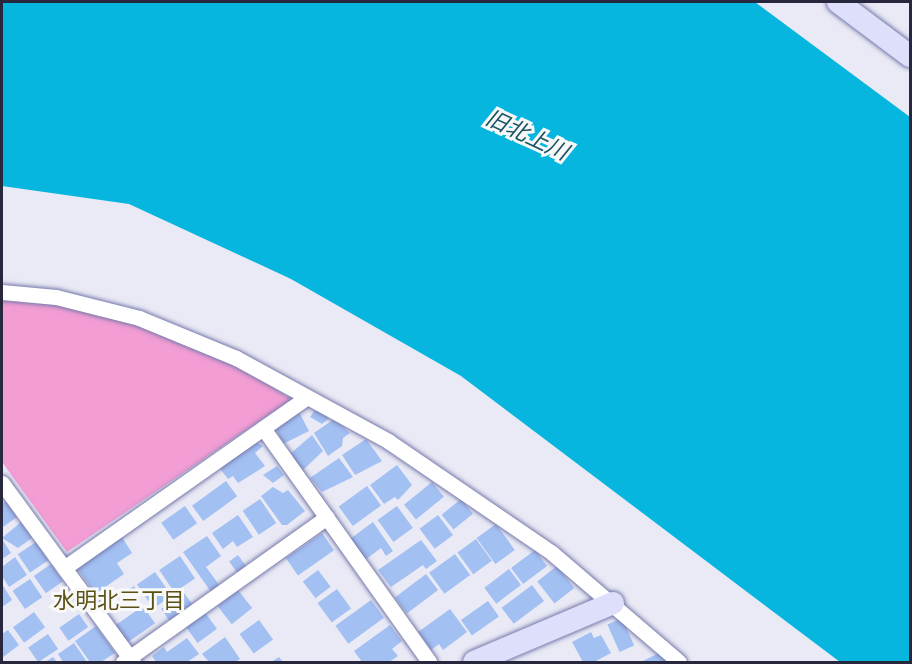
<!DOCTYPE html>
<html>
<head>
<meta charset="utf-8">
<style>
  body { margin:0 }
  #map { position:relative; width:912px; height:664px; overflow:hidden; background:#e9eaf5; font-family:Roboto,"Noto Sans JP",sans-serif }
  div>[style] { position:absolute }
  .green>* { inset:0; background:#f29dd4 }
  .water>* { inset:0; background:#06b6df }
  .building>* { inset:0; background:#a3c0f3; transform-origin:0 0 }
  .roads { filter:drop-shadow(0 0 2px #7679ab) drop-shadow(0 0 2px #7679ab) }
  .street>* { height:15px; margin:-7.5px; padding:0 7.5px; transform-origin:7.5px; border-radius:7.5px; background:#fff }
  .secondary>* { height:22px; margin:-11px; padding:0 11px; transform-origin:11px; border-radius:11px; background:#dedffb }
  span { translate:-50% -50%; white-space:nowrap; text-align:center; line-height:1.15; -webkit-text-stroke:6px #f8f8f8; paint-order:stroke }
  .water-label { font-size:22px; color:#195364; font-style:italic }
  .neighbourhood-label { font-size:22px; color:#5a5114 }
  .frame { position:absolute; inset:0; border:3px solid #27283d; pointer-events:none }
</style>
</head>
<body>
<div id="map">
  <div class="green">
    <div style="clip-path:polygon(2px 299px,55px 302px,127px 320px,242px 369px,292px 399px,67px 552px,2px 462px)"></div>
  </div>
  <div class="water">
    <div style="clip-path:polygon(2px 2px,755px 2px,910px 117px,910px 662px,840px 662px,461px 376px,291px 279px,129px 204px,2px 186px)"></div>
  </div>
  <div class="building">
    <div style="clip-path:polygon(317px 407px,332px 416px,322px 424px,310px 417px)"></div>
    <div style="clip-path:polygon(298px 410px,309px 431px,283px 444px,275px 426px)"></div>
    <div style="clip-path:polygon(334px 419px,350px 433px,343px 438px,342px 446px,328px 456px,314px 433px)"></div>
    <div style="clip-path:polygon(312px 435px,323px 451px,303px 470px,290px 454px)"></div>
    <div style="clip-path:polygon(366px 439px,382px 461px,355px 475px,342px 455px)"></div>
    <div style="clip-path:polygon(253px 440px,263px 446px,255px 453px,265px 466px,238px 483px,233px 476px,228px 479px,218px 466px)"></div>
    <div style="clip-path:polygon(339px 458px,353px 477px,322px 492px,310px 478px)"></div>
    <div style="clip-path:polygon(397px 465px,412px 485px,398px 500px,395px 497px,384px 504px,370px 485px)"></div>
    <div style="clip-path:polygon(277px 466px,284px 475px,273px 483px,263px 475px)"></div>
    <div style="left:226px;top:481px;width:19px;height:42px;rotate:54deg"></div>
    <div style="left:432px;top:482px;width:19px;height:36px;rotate:51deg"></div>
    <div style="left:367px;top:486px;width:24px;height:35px;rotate:54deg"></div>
    <div style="clip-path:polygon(273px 487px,283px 493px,288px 490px,305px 511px,287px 525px,282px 525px,261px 496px)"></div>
    <div style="left:260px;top:499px;width:29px;height:21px;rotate:56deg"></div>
    <div style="left:461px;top:499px;width:19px;height:25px;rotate:51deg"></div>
    <div style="clip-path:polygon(6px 501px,17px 517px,3px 527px,2px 504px)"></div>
    <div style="left:185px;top:506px;width:21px;height:29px;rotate:55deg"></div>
    <div style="left:397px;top:506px;width:27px;height:24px;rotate:54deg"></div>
    <div style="clip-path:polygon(238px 515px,253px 537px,237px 547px,233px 541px,223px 549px,212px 533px)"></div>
    <div style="left:438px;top:515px;width:25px;height:23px;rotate:53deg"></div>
    <div style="clip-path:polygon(21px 522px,32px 538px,18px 548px,2px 538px)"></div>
    <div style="clip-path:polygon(373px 522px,393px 551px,386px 556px,381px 548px,365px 560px,350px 539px)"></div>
    <div style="left:496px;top:524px;width:32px;height:24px;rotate:54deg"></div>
    <div style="left:322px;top:533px;width:21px;height:44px;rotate:55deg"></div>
    <div style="clip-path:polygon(207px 536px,221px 556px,206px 567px,220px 586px,211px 592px,183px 552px)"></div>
    <div style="clip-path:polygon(122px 537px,132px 553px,117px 563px,124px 574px,95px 594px,77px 568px)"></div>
    <div style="clip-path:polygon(2px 539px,11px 553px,2px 559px)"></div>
    <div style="left:476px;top:539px;width:27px;height:23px;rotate:54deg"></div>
    <div style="clip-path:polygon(421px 540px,437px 561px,426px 569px,423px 565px,391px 587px,378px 570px)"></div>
    <div style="left:36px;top:542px;width:22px;height:22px;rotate:56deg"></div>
    <div style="left:535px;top:550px;width:20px;height:30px;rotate:53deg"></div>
    <div style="left:455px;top:554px;width:26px;height:32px;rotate:54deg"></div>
    <div style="left:238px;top:555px;width:14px;height:11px;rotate:54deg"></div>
    <div style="left:180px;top:556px;width:27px;height:25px;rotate:56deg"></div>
    <div style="clip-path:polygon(15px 557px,27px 575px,9px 587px,2px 576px,2px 567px)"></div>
    <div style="left:51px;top:564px;width:21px;height:21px;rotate:55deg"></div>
    <div style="left:557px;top:566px;width:28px;height:25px;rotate:52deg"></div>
    <div style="left:509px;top:569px;width:20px;height:31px;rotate:53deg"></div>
    <div style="left:318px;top:570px;width:21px;height:19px;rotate:53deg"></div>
    <div style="left:155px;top:572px;width:29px;height:22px;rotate:55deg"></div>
    <div style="left:426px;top:574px;width:20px;height:39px;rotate:53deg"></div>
    <div style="left:30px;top:579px;width:22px;height:21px;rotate:56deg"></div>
    <div style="clip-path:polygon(2px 584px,12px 600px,2px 607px)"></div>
    <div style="left:532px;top:585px;width:20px;height:38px;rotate:53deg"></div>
    <div style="left:134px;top:586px;width:9px;height:11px;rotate:58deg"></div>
    <div style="left:337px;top:589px;width:24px;height:24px;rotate:54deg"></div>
    <div style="left:238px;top:590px;width:23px;height:26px;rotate:52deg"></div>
    <div style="left:184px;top:593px;width:15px;height:14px;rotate:53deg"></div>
    <div style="left:371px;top:600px;width:22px;height:44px;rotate:54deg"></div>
    <div style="left:488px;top:601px;width:19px;height:33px;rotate:55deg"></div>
    <div style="left:171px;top:602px;width:16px;height:12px;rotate:55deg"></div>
    <div style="left:143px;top:606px;width:21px;height:34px;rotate:55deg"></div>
    <div style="clip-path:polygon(450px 609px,467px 632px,443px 650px,439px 644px,431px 650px,418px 632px)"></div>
    <div style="left:204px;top:611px;width:22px;height:24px;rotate:54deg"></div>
    <div style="left:34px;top:612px;width:19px;height:26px;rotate:54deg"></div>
    <div style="left:79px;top:614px;width:16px;height:24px;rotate:55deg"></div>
    <div style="left:622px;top:618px;width:30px;height:16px;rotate:66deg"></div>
    <div style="left:259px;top:620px;width:24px;height:24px;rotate:54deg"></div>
    <div style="clip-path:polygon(390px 625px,402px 641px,392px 649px,398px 656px,389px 662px,362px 662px,354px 651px)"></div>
    <div style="clip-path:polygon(96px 626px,115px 653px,101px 662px,90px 662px,75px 641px)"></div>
    <div style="clip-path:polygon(8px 630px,19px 645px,2px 658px,2px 634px)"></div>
    <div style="clip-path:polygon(591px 632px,594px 638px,601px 635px,611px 653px,594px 662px,583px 662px,572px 642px)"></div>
    <div style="left:48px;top:634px;width:18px;height:24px;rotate:56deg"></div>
    <div style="clip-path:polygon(225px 637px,240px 659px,235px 662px,209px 662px,202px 654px)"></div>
    <div style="clip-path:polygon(187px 638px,199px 654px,187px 662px,156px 662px,152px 656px,164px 647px,167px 652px)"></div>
    <div style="clip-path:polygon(74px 643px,87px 662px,63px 662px,58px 654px)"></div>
    <div style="clip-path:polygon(663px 651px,669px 662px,641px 662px)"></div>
    <div style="clip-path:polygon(53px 657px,57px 662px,45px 662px)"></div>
    <div style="clip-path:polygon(279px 657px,283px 662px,271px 662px)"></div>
  </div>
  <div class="roads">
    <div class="street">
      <div style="left:2px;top:292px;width:54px;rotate:5.3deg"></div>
      <div style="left:56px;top:297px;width:86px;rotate:14.2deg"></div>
      <div style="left:139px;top:318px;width:105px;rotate:22.4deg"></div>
      <div style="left:236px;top:358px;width:173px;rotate:28.6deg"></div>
      <div style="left:388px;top:441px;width:199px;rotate:34.3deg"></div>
      <div style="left:552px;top:553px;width:167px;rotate:40.6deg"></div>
      <div style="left:263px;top:428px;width:287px;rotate:54.6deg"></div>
      <div style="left:2px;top:483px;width:222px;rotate:53.8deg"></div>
      <div style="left:64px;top:568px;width:297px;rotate:-35.1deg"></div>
      <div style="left:123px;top:662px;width:250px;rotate:-35.4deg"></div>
    </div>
    <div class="secondary">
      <div style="left:838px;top:2px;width:90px;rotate:36.9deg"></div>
      <div style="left:474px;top:662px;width:151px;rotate:-23deg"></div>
    </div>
  </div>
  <div class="water-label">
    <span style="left:527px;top:135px;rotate:25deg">旧北上川</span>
  </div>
  <div class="neighbourhood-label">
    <span style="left:119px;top:601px">水明北三丁目</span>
  </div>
  <div class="frame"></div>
</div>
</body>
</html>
